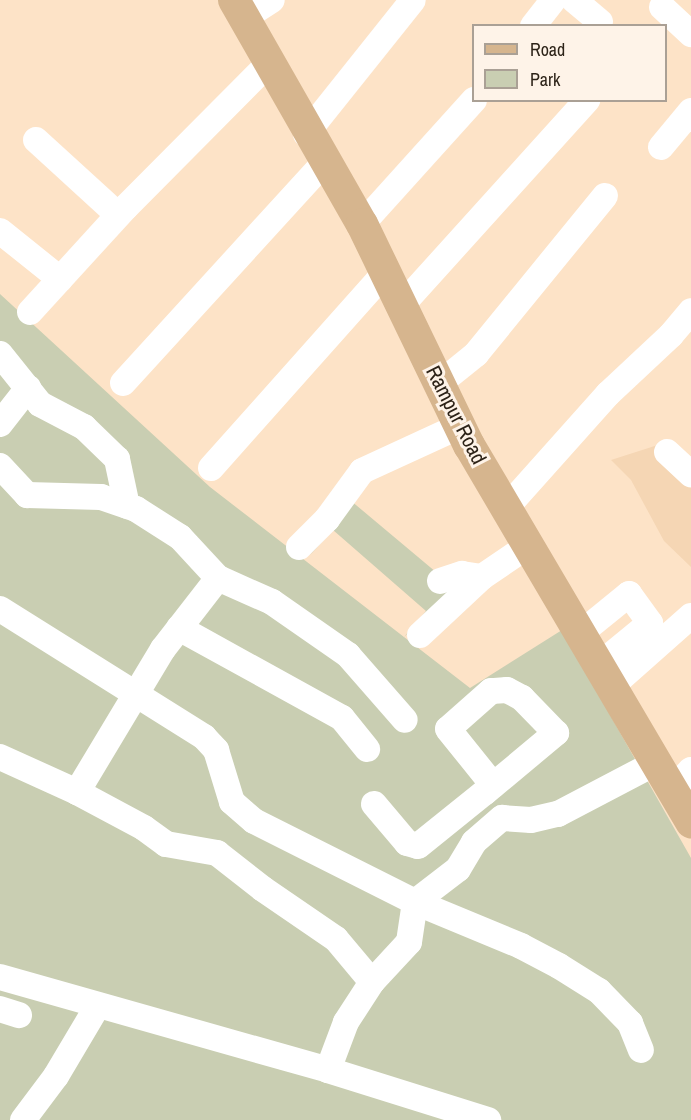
<!DOCTYPE html>
<html>
<head>
<meta charset="utf-8">
<style>
  body { margin:0 }
  #map { position:relative; width:691px; height:1120px; overflow:hidden; background:#fde3c7; font-family:"Archivo Narrow",sans-serif }
  div>[style] { position:absolute }
  .built>* { inset:0; background:#f5d6b4 }
  .green>* { inset:0; background:#c9ceb2 }
  .minor>* { height:26px; margin:-13px; padding:0 13px; transform-origin:13px; border-radius:13px; background:#fff }
  .major>* { height:32px; margin:-16px; padding:0 16px; transform-origin:16px; border-radius:16px; background:#d6b58e }
  span { translate:-50% -50%; white-space:nowrap; text-align:center; line-height:1.15; -webkit-text-stroke:6px #fef3e8; paint-order:stroke }
  .street-label { font-size:21px; color:#2d2318 }
  .legend { position:absolute; left:472px; top:24px; width:195px; height:78px; box-sizing:border-box; background:#fef3e8; border:2px solid #aaa095; margin:0; padding:8px 10px; list-style:none; font-size:18px; color:#2d2318 }
  .legend li { display:flex; align-items:center; gap:12px; height:30px }
  .legend b { width:30px; border:2px solid #aaa095 }
</style>
</head>
<body>
<div id="map">
  <div class="built">
    <div style="clip-path:polygon(664px 443px,691px 467px,691px 567px,664px 541px,631px 480px,611px 460px)"></div>
  </div>
  <div class="green">
    <div style="clip-path:polygon(0 294px,210px 487px,404px 637px,426px 611px,333px 530px,310px 555px,350px 500px,455px 588px,404px 637px,470px 688px,562px 630px,691px 858px,691px 1120px,0 1120px)"></div>
  </div>
  <div class="minor">
    <div style="left:574px;top:0;width:34px;rotate:40deg"></div>
    <div style="left:662px;top:7px;width:40px;rotate:43deg"></div>
    <div style="left:244px;top:18px;width:33px;rotate:-33deg"></div>
    <div style="left:533px;top:26px;width:33px;rotate:-52deg"></div>
    <div style="left:306px;top:134px;width:171px;rotate:-51.4deg"></div>
    <div style="left:36px;top:140px;width:111px;rotate:42.4deg"></div>
    <div style="left:661px;top:147px;width:47px;rotate:-50.2deg"></div>
    <div style="left:362px;top:224px;width:167px;rotate:-47.9deg"></div>
    <div style="left:0;top:231px;width:77px;rotate:38.7deg"></div>
    <div style="left:401px;top:306px;width:278px;rotate:-47.9deg"></div>
    <div style="left:30px;top:312px;width:142px;rotate:-47.6deg"></div>
    <div style="left:126px;top:207px;width:203px;rotate:-45.2deg"></div>
    <div style="left:0;top:354px;width:64px;rotate:51.3deg"></div>
    <div style="left:40px;top:404px;width:50px;rotate:27.6deg"></div>
    <div style="left:84px;top:427px;width:46px;rotate:44.1deg"></div>
    <div style="left:117px;top:459px;width:48px;rotate:78deg"></div>
    <div style="left:123px;top:383px;width:299px;rotate:-47.6deg"></div>
    <div style="left:439px;top:384px;width:48px;rotate:-39deg"></div>
    <div style="left:476px;top:354px;width:204px;rotate:-50.8deg"></div>
    <div style="left:0;top:424px;width:46px;rotate:-52.1deg"></div>
    <div style="left:667px;top:452px;width:33px;rotate:43deg"></div>
    <div style="left:0;top:466px;width:40px;rotate:47deg"></div>
    <div style="left:27px;top:495px;width:74px;rotate:1.5deg"></div>
    <div style="left:101px;top:497px;width:37px;rotate:19deg"></div>
    <div style="left:136px;top:509px;width:52px;rotate:32.5deg"></div>
    <div style="left:180px;top:537px;width:56px;rotate:47.2deg"></div>
    <div style="left:218px;top:578px;width:59px;rotate:24deg"></div>
    <div style="left:272px;top:602px;width:93px;rotate:34.9deg"></div>
    <div style="left:348px;top:655px;width:86px;rotate:48.8deg"></div>
    <div style="left:211px;top:468px;width:261px;rotate:-48.3deg"></div>
    <div style="left:507px;top:507px;width:152px;rotate:-48.2deg"></div>
    <div style="left:608px;top:394px;width:86px;rotate:-43.1deg"></div>
    <div style="left:671px;top:335px;width:31px;rotate:-50deg"></div>
    <div style="left:299px;top:547px;width:40px;rotate:-45deg"></div>
    <div style="left:327px;top:519px;width:59px;rotate:-53.9deg"></div>
    <div style="left:362px;top:471px;width:108px;rotate:-24.7deg"></div>
    <div style="left:440px;top:581px;width:23px;rotate:-18deg"></div>
    <div style="left:462px;top:574px;width:20px;rotate:9deg"></div>
    <div style="left:0;top:609px;width:241px;rotate:32.1deg"></div>
    <div style="left:204px;top:737px;width:18px;rotate:47deg"></div>
    <div style="left:216px;top:750px;width:54px;rotate:72.9deg"></div>
    <div style="left:232px;top:802px;width:29px;rotate:41deg"></div>
    <div style="left:254px;top:821px;width:180px;rotate:26.7deg"></div>
    <div style="left:415px;top:902px;width:115px;rotate:22.5deg"></div>
    <div style="left:521px;top:946px;width:43px;rotate:27.8deg"></div>
    <div style="left:559px;top:966px;width:47px;rotate:32deg"></div>
    <div style="left:599px;top:991px;width:45px;rotate:45.9deg"></div>
    <div style="left:630px;top:1023px;width:29px;rotate:68deg"></div>
    <div style="left:179px;top:628px;width:186px;rotate:28.9deg"></div>
    <div style="left:342px;top:718px;width:40px;rotate:51deg"></div>
    <div style="left:581px;top:633px;width:62px;rotate:-39.1deg"></div>
    <div style="left:629px;top:594px;width:36px;rotate:54deg"></div>
    <div style="left:650px;top:623px;width:65px;rotate:140.6deg"></div>
    <div style="left:420px;top:635px;width:85px;rotate:-43.1deg"></div>
    <div style="left:482px;top:577px;width:57px;rotate:-34.2deg"></div>
    <div style="left:613px;top:685px;width:104px;rotate:-41.5deg"></div>
    <div style="left:0;top:757px;width:85px;rotate:24.4deg"></div>
    <div style="left:77px;top:792px;width:76px;rotate:28.2deg"></div>
    <div style="left:144px;top:828px;width:27px;rotate:36deg"></div>
    <div style="left:166px;top:844px;width:52px;rotate:10deg"></div>
    <div style="left:217px;top:853px;width:58px;rotate:38deg"></div>
    <div style="left:263px;top:889px;width:88px;rotate:34.4deg"></div>
    <div style="left:336px;top:939px;width:56px;rotate:50.1deg"></div>
    <div style="left:673px;top:789px;width:26px;rotate:-47deg"></div>
    <div style="left:77px;top:792px;width:167px;rotate:-59deg"></div>
    <div style="left:163px;top:649px;width:90px;rotate:-52.2deg"></div>
    <div style="left:374px;top:804px;width:51px;rotate:49.8deg"></div>
    <div style="left:407px;top:843px;width:11px;rotate:15deg"></div>
    <div style="left:418px;top:846px;width:85px;rotate:-38.8deg"></div>
    <div style="left:484px;top:793px;width:94px;rotate:-39.8deg"></div>
    <div style="left:556px;top:733px;width:49px;rotate:-134.2deg"></div>
    <div style="left:522px;top:698px;width:17px;rotate:-152deg"></div>
    <div style="left:507px;top:690px;width:16px;rotate:176deg"></div>
    <div style="left:491px;top:691px;width:57px;rotate:138.5deg"></div>
    <div style="left:448px;top:729px;width:72px;rotate:51.2deg"></div>
    <div style="left:0;top:977px;width:341px;rotate:15.8deg"></div>
    <div style="left:328px;top:1070px;width:168px;rotate:17.4deg"></div>
    <div style="left:0;top:1009px;width:20px;rotate:18deg"></div>
    <div style="left:328px;top:1070px;width:51px;rotate:-69.4deg"></div>
    <div style="left:346px;top:1022px;width:48px;rotate:-57deg"></div>
    <div style="left:372px;top:982px;width:54px;rotate:-47.2deg"></div>
    <div style="left:409px;top:942px;width:40px;rotate:-81.5deg"></div>
    <div style="left:415px;top:902px;width:54px;rotate:-37.5deg"></div>
    <div style="left:458px;top:869px;width:31px;rotate:-59deg"></div>
    <div style="left:474px;top:842px;width:37px;rotate:-41deg"></div>
    <div style="left:502px;top:818px;width:29px;rotate:4deg"></div>
    <div style="left:531px;top:820px;width:28px;rotate:-13deg"></div>
    <div style="left:558px;top:814px;width:112px;rotate:-27.7deg"></div>
    <div style="left:23px;top:1120px;width:55px;rotate:-53.1deg"></div>
    <div style="left:56px;top:1076px;width:80px;rotate:-59.3deg"></div>
  </div>
  <div class="major">
    <div style="left:234px;top:0;width:258px;rotate:60.3deg"></div>
    <div style="left:362px;top:224px;width:246px;rotate:64.2deg"></div>
    <div style="left:469px;top:445px;width:438px;rotate:59.5deg"></div>
  </div>
  <div class="street-label">
    <span style="left:456px;top:415px;rotate:63deg">Rampur Road</span>
  </div>
  <ul class="legend">
  <li><b style="height:8px;background:#d6b58e"></b>Road</li>
  <li><b style="height:16px;background:#c9ceb2"></b>Park</li>
  </ul>
</div>
</body>
</html>
